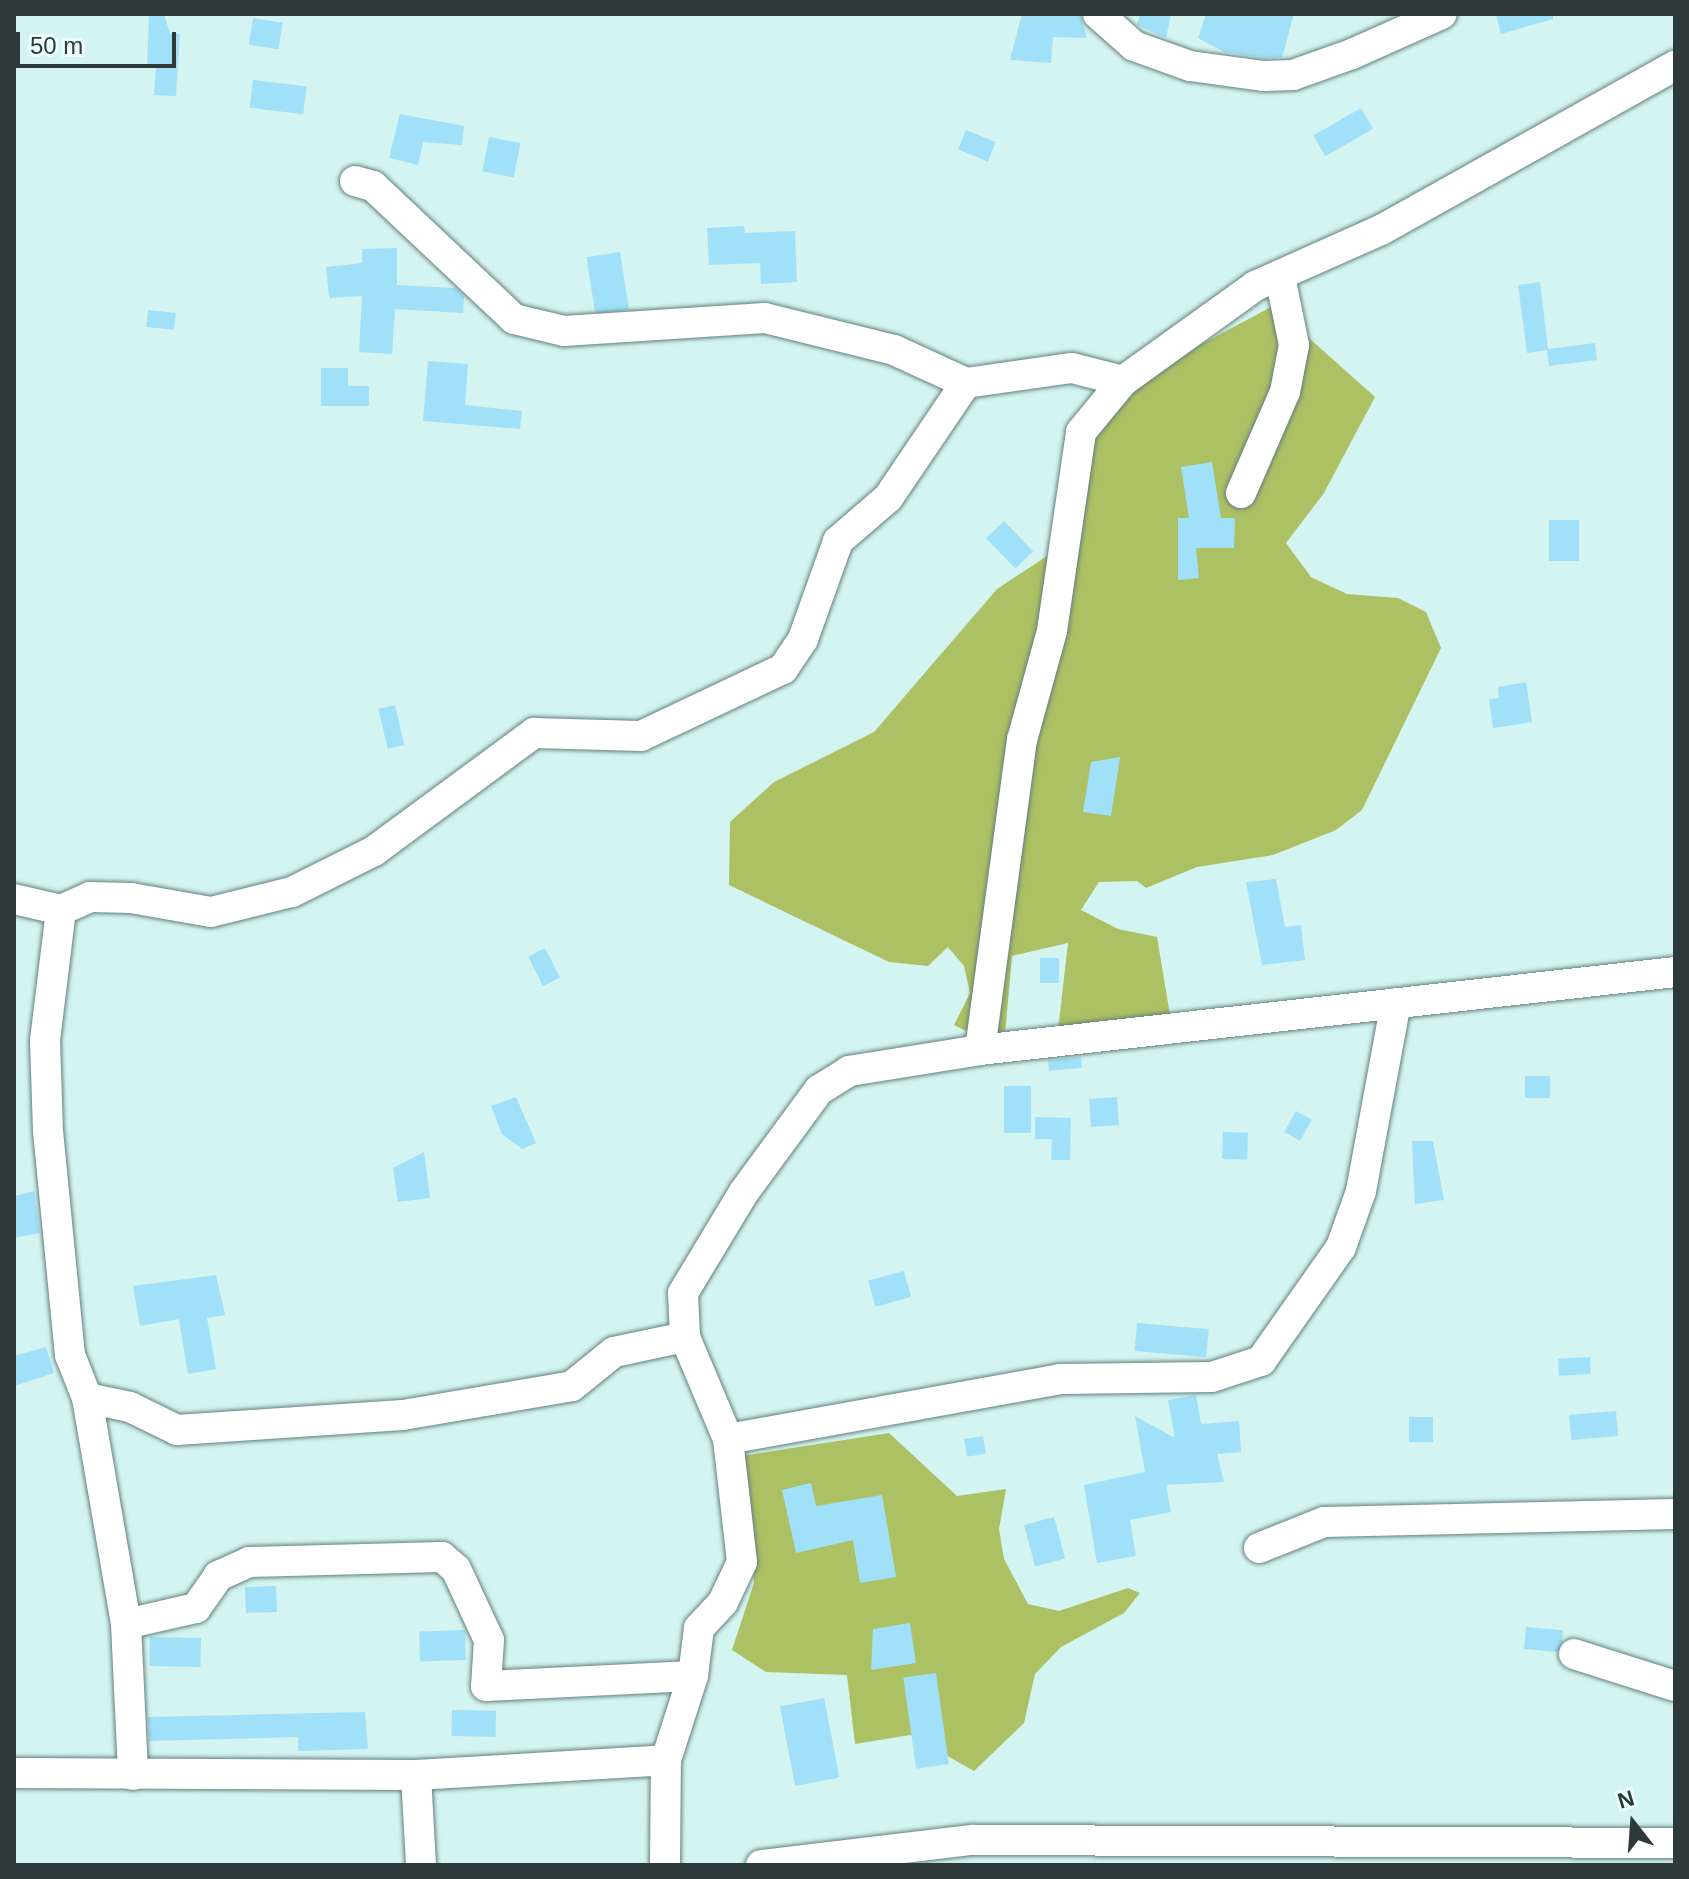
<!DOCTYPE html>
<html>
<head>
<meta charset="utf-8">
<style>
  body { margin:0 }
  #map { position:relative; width:1689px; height:1879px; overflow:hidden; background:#d4f4f1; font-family:Helvetica,sans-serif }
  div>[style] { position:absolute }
  .forest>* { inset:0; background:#acc064 }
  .building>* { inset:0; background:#a1e0f9; transform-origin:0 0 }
  .roads { filter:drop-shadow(0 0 2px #63807d) drop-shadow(0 0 2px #63807d) }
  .minor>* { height:30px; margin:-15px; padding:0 15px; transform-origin:15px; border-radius:15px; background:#fff }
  span { translate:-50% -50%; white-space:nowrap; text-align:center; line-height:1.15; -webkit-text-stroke:6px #ecfffd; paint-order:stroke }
  .frame { position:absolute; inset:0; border:16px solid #2d3a39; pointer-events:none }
  .north { position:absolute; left:1593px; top:1783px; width:80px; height:80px; -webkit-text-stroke:6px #ecfffd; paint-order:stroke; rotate:343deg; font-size:22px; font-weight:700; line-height:32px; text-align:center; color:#2d3a39 }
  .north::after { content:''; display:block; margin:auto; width:28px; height:36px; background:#2d3a39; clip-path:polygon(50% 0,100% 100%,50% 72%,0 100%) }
  .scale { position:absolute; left:16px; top:32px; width:160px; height:36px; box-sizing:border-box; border:4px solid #2d3a39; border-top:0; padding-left:10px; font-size:24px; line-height:28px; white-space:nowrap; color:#2d3a39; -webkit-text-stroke:6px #ecfffd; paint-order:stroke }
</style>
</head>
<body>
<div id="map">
  <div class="forest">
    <div style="clip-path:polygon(1273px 306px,1375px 397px,1324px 493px,1286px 543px,1311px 577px,1347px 594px,1398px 598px,1426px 612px,1441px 648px,1362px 810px,1336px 830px,1273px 855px,1197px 867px,1146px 888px,1137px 881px,1099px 882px,1081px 910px,1118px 929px,1157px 937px,1172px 1027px,1057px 1039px,1068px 943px,1012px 956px,1005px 1035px,964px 1030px,954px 1025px,970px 993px,964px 966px,948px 947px,928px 966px,889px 962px,729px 885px,730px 822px,774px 782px,874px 732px,997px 589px,1074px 538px,1084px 448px,1112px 403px,1170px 361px)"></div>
    <div style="clip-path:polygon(889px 1433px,957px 1496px,1006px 1489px,999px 1529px,1004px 1559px,1028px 1604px,1059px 1611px,1128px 1588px,1140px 1593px,1124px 1613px,1061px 1647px,1035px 1674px,1024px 1723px,974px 1771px,910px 1735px,855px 1744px,847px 1675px,766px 1672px,732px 1650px,754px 1583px,741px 1456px)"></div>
  </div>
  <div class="building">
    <div style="clip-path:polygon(149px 14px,164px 14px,170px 34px,180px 34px,176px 96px,154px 95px,156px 67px,147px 67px)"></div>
    <div style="clip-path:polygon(1022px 14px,1080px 14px,1087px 38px,1053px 37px,1051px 63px,1010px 60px)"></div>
    <div style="clip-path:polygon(1140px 14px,1171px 14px,1166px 38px,1137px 25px)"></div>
    <div style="clip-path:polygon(1206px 14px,1294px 14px,1282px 57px,1265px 58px,1224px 52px,1198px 38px)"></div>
    <div style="clip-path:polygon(1496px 14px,1553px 14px,1553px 19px,1501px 34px)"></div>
    <div style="left:253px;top:18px;width:30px;height:27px;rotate:9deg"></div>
    <div style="left:253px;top:80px;width:54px;height:28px;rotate:7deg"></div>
    <div style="left:1361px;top:108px;width:24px;height:55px;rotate:60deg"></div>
    <div style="clip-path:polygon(400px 114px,464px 126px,462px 145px,423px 142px,418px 165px,389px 158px)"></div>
    <div style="left:966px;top:130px;width:32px;height:21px;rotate:22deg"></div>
    <div style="left:489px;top:137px;width:32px;height:35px;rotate:11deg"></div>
    <div style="clip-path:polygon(744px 226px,745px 233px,795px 231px,797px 282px,761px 284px,760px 263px,709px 265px,707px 228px)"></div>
    <div style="clip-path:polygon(397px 248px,397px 285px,455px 288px,464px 296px,463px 313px,395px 309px,392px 354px,359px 352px,362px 296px,329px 298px,326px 267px,362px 263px,362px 249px)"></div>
    <div style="left:620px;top:252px;width:58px;height:34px;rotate:81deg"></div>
    <div style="clip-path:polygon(1540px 282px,1548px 349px,1595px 343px,1597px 360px,1549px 366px,1547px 350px,1527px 353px,1518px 285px)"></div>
    <div style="left:148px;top:310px;width:28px;height:17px;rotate:6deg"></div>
    <div style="clip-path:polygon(428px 361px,468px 364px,465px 405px,522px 411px,520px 429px,423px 421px)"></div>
    <div style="clip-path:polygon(321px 368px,348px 368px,348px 386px,369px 386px,369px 406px,321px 406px)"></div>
    <div style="clip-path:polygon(1212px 462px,1221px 518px,1235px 518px,1234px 548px,1196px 548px,1199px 578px,1178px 580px,1178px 518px,1189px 518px,1181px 467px)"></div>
    <div style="left:1549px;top:520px;width:30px;height:41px"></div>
    <div style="left:1004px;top:521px;width:42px;height:25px;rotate:46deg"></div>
    <div style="clip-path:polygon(1526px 682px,1532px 722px,1493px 728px,1489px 699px,1499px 698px,1498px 687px)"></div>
    <div style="left:395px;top:705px;width:41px;height:17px;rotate:77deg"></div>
    <div style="clip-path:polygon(1120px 757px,1111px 816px,1083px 812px,1091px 762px)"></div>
    <div style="clip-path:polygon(1276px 879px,1285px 927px,1301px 925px,1305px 960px,1262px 965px,1246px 882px)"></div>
    <div style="left:545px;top:948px;width:33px;height:19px;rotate:63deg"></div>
    <div style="left:1040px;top:958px;width:19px;height:25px"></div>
    <div style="left:1081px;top:1057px;width:11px;height:33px;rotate:85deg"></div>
    <div style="left:1550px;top:1076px;width:22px;height:25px;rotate:90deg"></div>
    <div style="left:1004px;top:1086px;width:27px;height:47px"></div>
    <div style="clip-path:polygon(516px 1097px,536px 1143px,522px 1149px,502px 1134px,491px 1106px)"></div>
    <div style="left:1117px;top:1097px;width:28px;height:28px;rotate:86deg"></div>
    <div style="left:1296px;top:1111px;width:18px;height:24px;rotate:29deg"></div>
    <div style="clip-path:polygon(1035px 1117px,1071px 1118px,1070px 1160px,1051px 1160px,1052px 1139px,1035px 1139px)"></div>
    <div style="left:1223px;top:1132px;width:25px;height:27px;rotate:2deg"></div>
    <div style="clip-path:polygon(1412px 1141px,1433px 1141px,1444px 1200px,1415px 1204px)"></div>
    <div style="clip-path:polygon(424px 1152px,430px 1198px,398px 1202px,393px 1168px)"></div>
    <div style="clip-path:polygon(34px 1191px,40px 1233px,14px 1238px,14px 1196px)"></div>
    <div style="left:904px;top:1271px;width:27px;height:37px;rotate:75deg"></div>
    <div style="clip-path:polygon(216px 1275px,225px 1315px,207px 1318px,216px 1369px,188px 1374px,179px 1319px,140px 1326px,133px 1286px)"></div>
    <div style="left:1137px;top:1323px;width:72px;height:28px;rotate:5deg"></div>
    <div style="clip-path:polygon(46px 1347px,54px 1373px,14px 1386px,14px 1356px)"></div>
    <div style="left:1590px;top:1357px;width:17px;height:32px;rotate:87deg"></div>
    <div style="clip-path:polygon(1196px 1395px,1201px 1424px,1239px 1421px,1241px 1452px,1217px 1454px,1224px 1482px,1166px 1485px,1171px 1512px,1130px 1520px,1136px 1556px,1097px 1563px,1084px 1485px,1145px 1472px,1135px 1416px,1175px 1438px,1168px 1400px)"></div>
    <div style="left:1616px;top:1411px;width:25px;height:47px;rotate:85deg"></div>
    <div style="left:1409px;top:1417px;width:24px;height:25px"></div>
    <div style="left:983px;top:1436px;width:18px;height:19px;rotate:81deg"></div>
    <div style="clip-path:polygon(811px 1483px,816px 1506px,882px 1495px,896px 1577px,860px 1583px,853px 1540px,796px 1553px,782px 1490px)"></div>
    <div style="left:1054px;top:1517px;width:43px;height:31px;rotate:75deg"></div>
    <div style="left:276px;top:1586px;width:26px;height:31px;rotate:88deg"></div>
    <div style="clip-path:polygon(910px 1623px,916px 1663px,871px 1670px,873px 1629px)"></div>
    <div style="left:1526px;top:1627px;width:37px;height:22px;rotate:5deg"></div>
    <div style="left:465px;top:1630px;width:30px;height:46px;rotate:88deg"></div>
    <div style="left:150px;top:1637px;width:51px;height:29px;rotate:1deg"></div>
    <div style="left:936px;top:1673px;width:92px;height:33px;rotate:82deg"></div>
    <div style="left:824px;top:1698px;width:81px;height:45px;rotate:79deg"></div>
    <div style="left:452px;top:1710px;width:44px;height:26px;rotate:1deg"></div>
    <div style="clip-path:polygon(365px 1712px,368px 1749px,298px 1751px,298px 1737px,149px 1741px,148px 1717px)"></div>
  </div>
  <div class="roads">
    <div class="minor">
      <div style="left:1098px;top:14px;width:48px;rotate:41.6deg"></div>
      <div style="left:1134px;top:46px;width:59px;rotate:19.7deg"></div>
      <div style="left:1190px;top:66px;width:75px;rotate:7.7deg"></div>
      <div style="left:1264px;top:76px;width:29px;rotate:-2deg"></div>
      <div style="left:1293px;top:75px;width:63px;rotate:-19.6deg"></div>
      <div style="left:1352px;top:54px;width:98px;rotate:-24deg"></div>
      <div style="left:355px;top:181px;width:19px;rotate:16deg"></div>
      <div style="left:373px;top:186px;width:194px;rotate:43.3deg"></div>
      <div style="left:514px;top:319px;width:51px;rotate:13.5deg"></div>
      <div style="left:564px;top:331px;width:201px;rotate:-3.7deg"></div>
      <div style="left:765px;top:318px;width:133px;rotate:13.9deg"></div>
      <div style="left:894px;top:350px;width:79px;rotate:24.6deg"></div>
      <div style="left:966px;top:383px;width:107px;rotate:-8.1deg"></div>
      <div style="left:1072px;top:368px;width:53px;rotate:14.3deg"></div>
      <div style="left:1241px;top:493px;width:110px;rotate:-66.5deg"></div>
      <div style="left:1285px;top:392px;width:48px;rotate:-79.2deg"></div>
      <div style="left:1294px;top:345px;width:70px;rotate:-101.5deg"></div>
      <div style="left:14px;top:899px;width:48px;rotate:13.2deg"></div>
      <div style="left:61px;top:910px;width:32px;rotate:-24deg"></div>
      <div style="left:90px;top:897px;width:41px;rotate:1.4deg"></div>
      <div style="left:131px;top:898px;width:81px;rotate:9.9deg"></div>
      <div style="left:211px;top:912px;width:83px;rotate:-13.9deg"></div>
      <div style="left:292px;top:892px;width:92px;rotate:-26.6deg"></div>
      <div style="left:374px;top:851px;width:199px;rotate:-36.4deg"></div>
      <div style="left:534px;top:733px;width:107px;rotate:1.6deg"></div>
      <div style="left:641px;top:736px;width:157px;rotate:-25.3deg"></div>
      <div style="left:783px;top:669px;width:36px;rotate:-56deg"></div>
      <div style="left:803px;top:639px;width:104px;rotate:-70.3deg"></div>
      <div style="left:838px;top:541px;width:66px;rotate:-40.7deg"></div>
      <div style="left:888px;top:498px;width:139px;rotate:-55.9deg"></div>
      <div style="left:61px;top:910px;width:132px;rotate:97deg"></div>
      <div style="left:45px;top:1041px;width:90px;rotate:88.1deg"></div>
      <div style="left:48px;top:1131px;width:225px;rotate:84.4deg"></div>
      <div style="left:70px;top:1355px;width:46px;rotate:68.4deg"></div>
      <div style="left:87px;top:1398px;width:229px;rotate:80.2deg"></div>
      <div style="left:126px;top:1624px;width:151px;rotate:87.3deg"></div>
      <div style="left:980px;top:1050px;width:313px;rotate:-82.3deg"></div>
      <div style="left:1022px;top:740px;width:113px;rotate:-74.6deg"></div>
      <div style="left:1052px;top:631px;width:201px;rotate:-81.7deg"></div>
      <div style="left:1081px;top:432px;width:66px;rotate:-50.5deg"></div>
      <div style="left:1123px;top:381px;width:163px;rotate:-35.7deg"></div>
      <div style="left:1255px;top:286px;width:138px;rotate:-24deg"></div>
      <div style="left:1381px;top:230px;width:337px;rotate:-29.2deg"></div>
      <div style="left:87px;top:1398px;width:44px;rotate:11.8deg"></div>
      <div style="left:130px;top:1407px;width:52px;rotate:26.1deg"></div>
      <div style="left:177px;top:1430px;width:226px;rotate:-3.8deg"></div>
      <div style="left:403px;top:1415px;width:171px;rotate:-9.7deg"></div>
      <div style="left:572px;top:1386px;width:54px;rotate:-39deg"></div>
      <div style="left:614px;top:1352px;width:73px;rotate:-11.9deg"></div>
      <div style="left:728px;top:1439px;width:337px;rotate:-10.2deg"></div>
      <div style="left:1060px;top:1379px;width:152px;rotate:-0.8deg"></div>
      <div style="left:1212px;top:1377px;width:52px;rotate:-18.1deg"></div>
      <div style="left:1261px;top:1361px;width:139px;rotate:-54.9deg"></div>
      <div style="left:1341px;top:1247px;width:59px;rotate:-70.3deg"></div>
      <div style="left:1361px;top:1191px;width:191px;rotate:-79.5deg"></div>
      <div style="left:1259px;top:1548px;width:70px;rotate:-21.8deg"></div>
      <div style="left:1324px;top:1522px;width:351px;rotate:-1.3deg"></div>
      <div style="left:126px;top:1624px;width:72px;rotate:-12.9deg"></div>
      <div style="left:196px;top:1608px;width:39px;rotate:-55deg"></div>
      <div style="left:218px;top:1576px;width:34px;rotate:-24deg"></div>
      <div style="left:249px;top:1562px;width:193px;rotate:-1.5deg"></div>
      <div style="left:442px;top:1557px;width:18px;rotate:41deg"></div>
      <div style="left:456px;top:1569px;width:78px;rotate:65.1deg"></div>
      <div style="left:489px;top:1640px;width:46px;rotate:93.7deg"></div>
      <div style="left:486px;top:1686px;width:207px;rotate:-2.8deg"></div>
      <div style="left:1574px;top:1654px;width:106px;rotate:17.6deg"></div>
      <div style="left:14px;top:1773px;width:402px;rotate:0.3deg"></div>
      <div style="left:416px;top:1775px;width:250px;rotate:-3.4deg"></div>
      <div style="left:416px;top:1775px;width:90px;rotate:86.8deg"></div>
      <div style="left:665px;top:1865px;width:105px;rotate:-89.5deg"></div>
      <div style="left:666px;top:1760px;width:88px;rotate:-72.2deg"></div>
      <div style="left:693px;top:1676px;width:48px;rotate:-82.9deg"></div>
      <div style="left:699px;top:1628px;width:35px;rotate:-47deg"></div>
      <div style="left:723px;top:1602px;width:44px;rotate:-64.6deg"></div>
      <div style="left:742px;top:1562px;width:124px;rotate:-96.5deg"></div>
      <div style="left:728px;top:1439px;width:111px;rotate:-112.9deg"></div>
      <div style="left:685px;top:1337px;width:44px;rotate:-92.6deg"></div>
      <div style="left:683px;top:1293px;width:118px;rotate:-58.9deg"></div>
      <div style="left:744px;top:1192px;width:127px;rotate:-53.7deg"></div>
      <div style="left:819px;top:1090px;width:36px;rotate:-32deg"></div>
      <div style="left:849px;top:1071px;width:133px;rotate:-9.1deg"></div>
      <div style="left:980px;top:1050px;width:699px;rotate:-6.4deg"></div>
      <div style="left:761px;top:1865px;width:212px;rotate:-6.8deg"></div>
      <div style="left:972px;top:1840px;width:703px;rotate:0.24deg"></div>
    </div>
  </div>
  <div class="frame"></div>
  <div class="north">N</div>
  <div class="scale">50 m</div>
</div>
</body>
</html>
